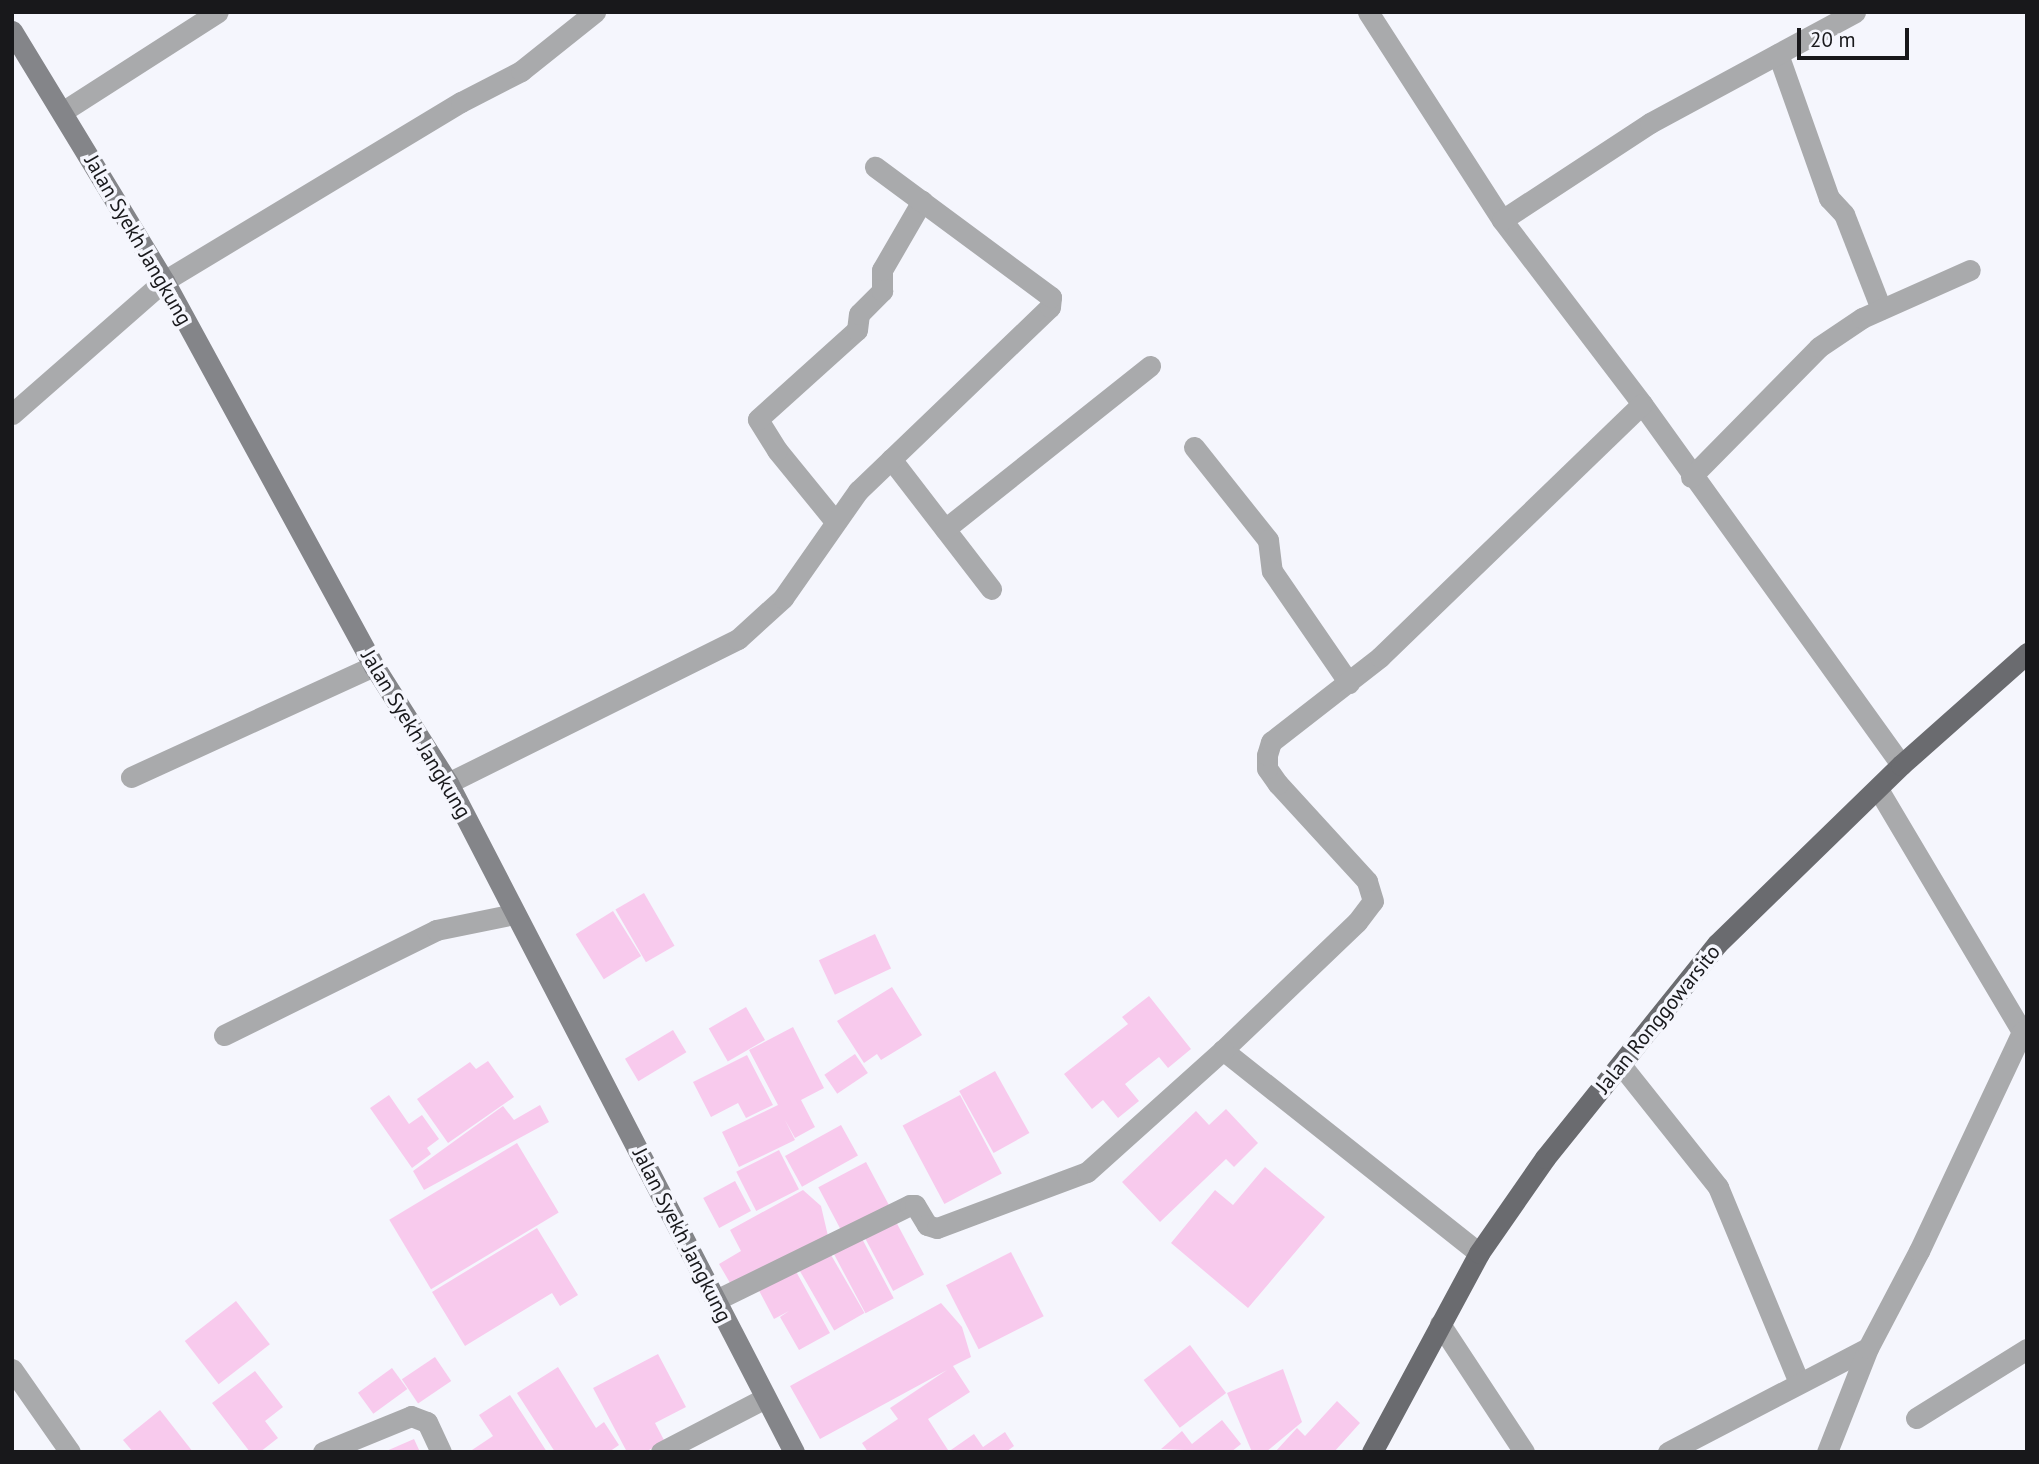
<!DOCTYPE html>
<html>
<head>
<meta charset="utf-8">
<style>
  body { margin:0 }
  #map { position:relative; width:2039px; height:1464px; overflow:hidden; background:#f5f6fd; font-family:"PT Sans",sans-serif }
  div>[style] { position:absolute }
  .building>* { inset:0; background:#f8caed; transform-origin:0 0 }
  .minor>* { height:21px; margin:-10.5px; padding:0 10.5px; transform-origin:10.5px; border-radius:10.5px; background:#a9aaac }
  .tertiary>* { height:21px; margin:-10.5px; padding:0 10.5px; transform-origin:10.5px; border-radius:10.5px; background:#a9aaac }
  .secondary>* { height:21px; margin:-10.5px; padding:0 10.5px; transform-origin:10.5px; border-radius:10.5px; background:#848589 }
  .primary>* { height:21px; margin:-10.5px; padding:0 10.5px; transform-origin:10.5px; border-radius:10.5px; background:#6a6b6f }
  span { translate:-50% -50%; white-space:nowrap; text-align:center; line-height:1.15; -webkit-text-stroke:7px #f5f6fd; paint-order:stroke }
  .street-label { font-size:21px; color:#18181b }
  .frame { position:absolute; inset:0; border:14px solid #18181b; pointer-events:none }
  .scale { position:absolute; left:1797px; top:28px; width:112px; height:32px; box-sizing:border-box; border:4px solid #18181b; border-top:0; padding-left:9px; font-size:21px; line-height:24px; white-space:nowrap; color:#18181b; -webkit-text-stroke:5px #f5f6fd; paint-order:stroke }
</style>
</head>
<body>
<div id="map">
  <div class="building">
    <div style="left:644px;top:893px;width:61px;height:33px;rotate:60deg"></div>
    <div style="left:613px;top:911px;width:53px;height:44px;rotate:58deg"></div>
    <div style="left:875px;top:934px;width:38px;height:62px;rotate:65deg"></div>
    <div style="clip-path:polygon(892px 987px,922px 1035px,881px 1060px,877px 1054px,864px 1063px,837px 1021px)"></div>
    <div style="clip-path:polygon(1149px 996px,1191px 1049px,1168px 1068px,1159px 1057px,1125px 1084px,1139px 1101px,1118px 1118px,1103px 1100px,1092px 1109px,1064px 1074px,1128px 1024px,1122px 1017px)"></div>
    <div style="left:746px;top:1007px;width:38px;height:43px;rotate:60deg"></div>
    <div style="clip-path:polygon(793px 1027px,824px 1088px,801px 1100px,815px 1127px,795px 1138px,785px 1120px,795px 1140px,739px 1167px,722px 1132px,778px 1105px,749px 1050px)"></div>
    <div style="left:673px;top:1030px;width:26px;height:56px;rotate:59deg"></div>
    <div style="left:855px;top:1054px;width:23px;height:37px;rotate:56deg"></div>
    <div style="clip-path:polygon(747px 1055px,773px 1105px,746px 1118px,738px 1103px,711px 1117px,693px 1082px)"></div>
    <div style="clip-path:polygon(488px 1061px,514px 1097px,448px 1143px,417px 1099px,470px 1062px,476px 1069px)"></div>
    <div style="left:995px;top:1071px;width:71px;height:41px;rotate:61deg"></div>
    <div style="clip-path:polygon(389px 1095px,409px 1124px,422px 1115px,439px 1139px,427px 1148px,431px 1154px,412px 1168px,370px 1108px)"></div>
    <div style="left:960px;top:1095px;width:89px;height:65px;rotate:62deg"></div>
    <div style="clip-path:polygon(540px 1105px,549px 1122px,424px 1190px,413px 1171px,503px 1106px,514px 1120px)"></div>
    <div style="clip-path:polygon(1226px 1109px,1258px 1143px,1234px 1167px,1226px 1159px,1160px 1222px,1122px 1182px,1196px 1111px,1209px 1125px)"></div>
    <div style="left:841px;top:1125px;width:35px;height:64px;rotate:61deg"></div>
    <div style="left:517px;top:1143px;width:81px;height:149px;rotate:59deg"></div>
    <div style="left:779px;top:1150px;width:44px;height:48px;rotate:63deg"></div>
    <div style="left:866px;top:1162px;width:55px;height:54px;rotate:62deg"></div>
    <div style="clip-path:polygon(1265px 1167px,1325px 1217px,1248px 1308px,1171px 1243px,1215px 1190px,1233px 1205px)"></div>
    <div style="left:735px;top:1181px;width:34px;height:36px;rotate:62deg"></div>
    <div style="clip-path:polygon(803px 1190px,821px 1206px,828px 1236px,733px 1288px,719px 1264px,741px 1251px,730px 1230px)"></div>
    <div style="left:894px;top:1218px;width:64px;height:35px;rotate:62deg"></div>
    <div style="clip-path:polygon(537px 1228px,578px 1295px,560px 1306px,552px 1293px,465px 1346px,432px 1292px)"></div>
    <div style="left:859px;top:1233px;width:74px;height:32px;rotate:62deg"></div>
    <div style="left:827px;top:1248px;width:75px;height:35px;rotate:60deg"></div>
    <div style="left:1011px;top:1252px;width:72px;height:73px;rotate:63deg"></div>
    <div style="clip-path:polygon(793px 1266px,830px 1333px,799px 1350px,780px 1317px,789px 1311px,774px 1319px,756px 1285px)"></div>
    <div style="left:236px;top:1301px;width:55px;height:65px;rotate:52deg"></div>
    <div style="clip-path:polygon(941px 1303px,962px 1327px,971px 1357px,953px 1366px,970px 1392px,928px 1419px,948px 1450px,868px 1452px,862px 1443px,898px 1419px,890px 1408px,947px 1370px,820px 1439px,790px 1386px)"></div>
    <div style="left:1190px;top:1345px;width:60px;height:58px;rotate:53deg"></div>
    <div style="clip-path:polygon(658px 1354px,686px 1407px,655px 1423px,665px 1442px,645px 1452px,627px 1452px,593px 1388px)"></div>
    <div style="left:435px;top:1357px;width:29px;height:40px;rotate:56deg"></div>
    <div style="clip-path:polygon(558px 1367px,596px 1428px,604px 1422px,619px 1445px,609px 1452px,555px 1452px,517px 1393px)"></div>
    <div style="left:392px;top:1368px;width:26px;height:42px;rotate:54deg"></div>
    <div style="clip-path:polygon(1283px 1369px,1302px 1422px,1266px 1452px,1252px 1452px,1227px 1393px)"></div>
    <div style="clip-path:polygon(255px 1371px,283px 1407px,265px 1421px,278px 1438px,260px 1452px,250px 1452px,212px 1403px)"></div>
    <div style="clip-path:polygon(510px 1395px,547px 1452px,469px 1452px,493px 1436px,479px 1415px)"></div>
    <div style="clip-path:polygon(1337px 1401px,1360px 1423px,1334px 1452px,1275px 1452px,1297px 1428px,1305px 1436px)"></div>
    <div style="clip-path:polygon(160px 1410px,193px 1452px,133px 1452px,123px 1440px)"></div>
    <div style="clip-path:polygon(1222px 1420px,1241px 1444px,1231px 1452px,1161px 1449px,1182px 1431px,1192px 1444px)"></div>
    <div style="clip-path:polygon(1005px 1432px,1014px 1446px,1006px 1452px,948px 1452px,974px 1434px,983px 1447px)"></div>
    <div style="clip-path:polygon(414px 1439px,420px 1452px,384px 1452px)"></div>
  </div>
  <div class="minor">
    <div style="left:1368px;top:12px;width:247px;rotate:57.2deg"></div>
    <div style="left:1502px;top:220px;width:231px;rotate:52.7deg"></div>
    <div style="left:1642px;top:404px;width:444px;rotate:54.3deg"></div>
    <div style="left:1778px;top:54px;width:153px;rotate:70.5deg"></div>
    <div style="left:1829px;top:198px;width:22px;rotate:47deg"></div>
    <div style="left:1844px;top:214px;width:102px;rotate:68.7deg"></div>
    <div style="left:62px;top:112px;width:185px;rotate:-32.7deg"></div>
    <div style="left:1502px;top:220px;width:177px;rotate:-33.2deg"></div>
    <div style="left:1650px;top:123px;width:233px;rotate:-28.4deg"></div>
    <div style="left:164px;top:281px;width:347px;rotate:-31.1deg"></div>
    <div style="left:461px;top:102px;width:68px;rotate:-27.3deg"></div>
    <div style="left:521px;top:71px;width:95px;rotate:-38.6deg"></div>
    <div style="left:1194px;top:447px;width:119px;rotate:51.5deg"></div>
    <div style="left:1268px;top:540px;width:31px;rotate:83deg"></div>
    <div style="left:1272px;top:571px;width:136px;rotate:55.5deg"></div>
    <div style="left:891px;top:459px;width:164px;rotate:52.4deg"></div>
    <div style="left:1691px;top:477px;width:182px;rotate:-45.4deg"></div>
    <div style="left:1819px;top:347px;width:52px;rotate:-34deg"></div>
    <div style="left:1862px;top:318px;width:118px;rotate:-24deg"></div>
    <div style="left:834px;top:520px;width:90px;rotate:-129.2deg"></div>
    <div style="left:777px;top:450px;width:36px;rotate:-122deg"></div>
    <div style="left:758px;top:419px;width:133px;rotate:-42deg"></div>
    <div style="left:857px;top:330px;width:16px;rotate:-83deg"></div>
    <div style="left:859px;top:314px;width:33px;rotate:-45deg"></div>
    <div style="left:882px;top:291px;width:21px;rotate:-90deg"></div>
    <div style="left:882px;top:270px;width:80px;rotate:-59.9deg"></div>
    <div style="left:945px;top:529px;width:262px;rotate:-38.5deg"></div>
    <div style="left:131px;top:777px;width:267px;rotate:-24.6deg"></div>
    <div style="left:448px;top:783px;width:324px;rotate:-26.4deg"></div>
    <div style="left:738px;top:639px;width:61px;rotate:-42.3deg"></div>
    <div style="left:783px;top:598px;width:131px;rotate:-55deg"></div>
    <div style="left:858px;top:491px;width:266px;rotate:-43.8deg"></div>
    <div style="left:1050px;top:307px;width:10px;rotate:-84deg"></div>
    <div style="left:1051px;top:297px;width:219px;rotate:-143.5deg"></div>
    <div style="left:1878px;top:789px;width:292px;rotate:59.3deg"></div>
    <div style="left:224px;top:1035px;width:237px;rotate:-26.3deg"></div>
    <div style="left:436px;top:930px;width:80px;rotate:-11.6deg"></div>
    <div style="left:1621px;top:1065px;width:156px;rotate:51.5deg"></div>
    <div style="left:1718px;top:1187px;width:212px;rotate:67.5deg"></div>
    <div style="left:1479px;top:1253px;width:327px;rotate:-141.6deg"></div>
    <div style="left:1223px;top:1050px;width:185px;rotate:-43.7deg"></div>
    <div style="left:1357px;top:922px;width:26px;rotate:-53deg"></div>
    <div style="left:1373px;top:901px;width:21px;rotate:-107deg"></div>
    <div style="left:1367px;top:881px;width:132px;rotate:-132.5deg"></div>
    <div style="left:1278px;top:784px;width:19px;rotate:-125deg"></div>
    <div style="left:1267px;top:768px;width:13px;rotate:-90deg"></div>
    <div style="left:1267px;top:755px;width:14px;rotate:-73deg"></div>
    <div style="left:1271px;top:742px;width:138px;rotate:-37.9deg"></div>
    <div style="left:1380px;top:657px;width:364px;rotate:-44deg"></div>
    <div style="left:716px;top:1300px;width:216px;rotate:-26.1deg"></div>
    <div style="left:910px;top:1205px;width:5px"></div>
    <div style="left:915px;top:1205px;width:23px;rotate:59deg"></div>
    <div style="left:927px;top:1225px;width:10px;rotate:17deg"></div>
    <div style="left:937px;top:1228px;width:160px;rotate:-20.5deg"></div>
    <div style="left:1087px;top:1172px;width:183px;rotate:-41.9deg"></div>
    <div style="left:1440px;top:1324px;width:153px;rotate:56.7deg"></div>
    <div style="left:12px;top:1369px;width:101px;rotate:55.1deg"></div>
    <div style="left:1916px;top:1418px;width:131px;rotate:-31.9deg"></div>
    <div style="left:323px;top:1452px;width:95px;rotate:-22.2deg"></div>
    <div style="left:411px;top:1416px;width:17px;rotate:21deg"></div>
    <div style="left:427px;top:1422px;width:33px;rotate:65deg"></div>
    <div style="left:661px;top:1452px;width:117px;rotate:-27.4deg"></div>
    <div style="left:1668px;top:1452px;width:225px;rotate:-27.5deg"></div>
    <div style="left:1827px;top:1452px;width:112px;rotate:-68.5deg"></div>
    <div style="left:1868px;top:1348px;width:110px;rotate:-62.3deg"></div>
    <div style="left:1919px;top:1251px;width:242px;rotate:-64.8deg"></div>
  </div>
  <div class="tertiary">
    <div style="left:12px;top:414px;width:202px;rotate:-41.2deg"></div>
  </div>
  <div class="secondary">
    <div style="left:12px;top:31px;width:293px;rotate:58.7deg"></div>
    <div style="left:164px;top:281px;width:439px;rotate:61.4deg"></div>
    <div style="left:374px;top:666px;width:138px;rotate:57.7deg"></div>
    <div style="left:448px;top:783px;width:753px;rotate:62.65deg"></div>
  </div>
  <div class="primary">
    <div style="left:1372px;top:1452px;width:226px;rotate:-61.7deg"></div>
    <div style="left:1479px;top:1253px;width:116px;rotate:-55.2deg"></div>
    <div style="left:1545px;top:1158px;width:275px;rotate:-51.2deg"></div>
    <div style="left:1717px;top:944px;width:257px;rotate:-44.2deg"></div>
    <div style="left:1901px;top:765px;width:169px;rotate:-41.6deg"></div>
  </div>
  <div class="street-label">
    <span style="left:138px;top:240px;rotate:60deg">Jalan Syekh Jangkung</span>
    <span style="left:416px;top:734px;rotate:59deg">Jalan Syekh Jangkung</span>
    <span style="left:1658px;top:1019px;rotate:-51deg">Jalan Ronggowarsito</span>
    <span style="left:682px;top:1235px;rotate:63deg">Jalan Syekh Jangkung</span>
  </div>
  <div class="frame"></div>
  <div class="scale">20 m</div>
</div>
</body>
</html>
